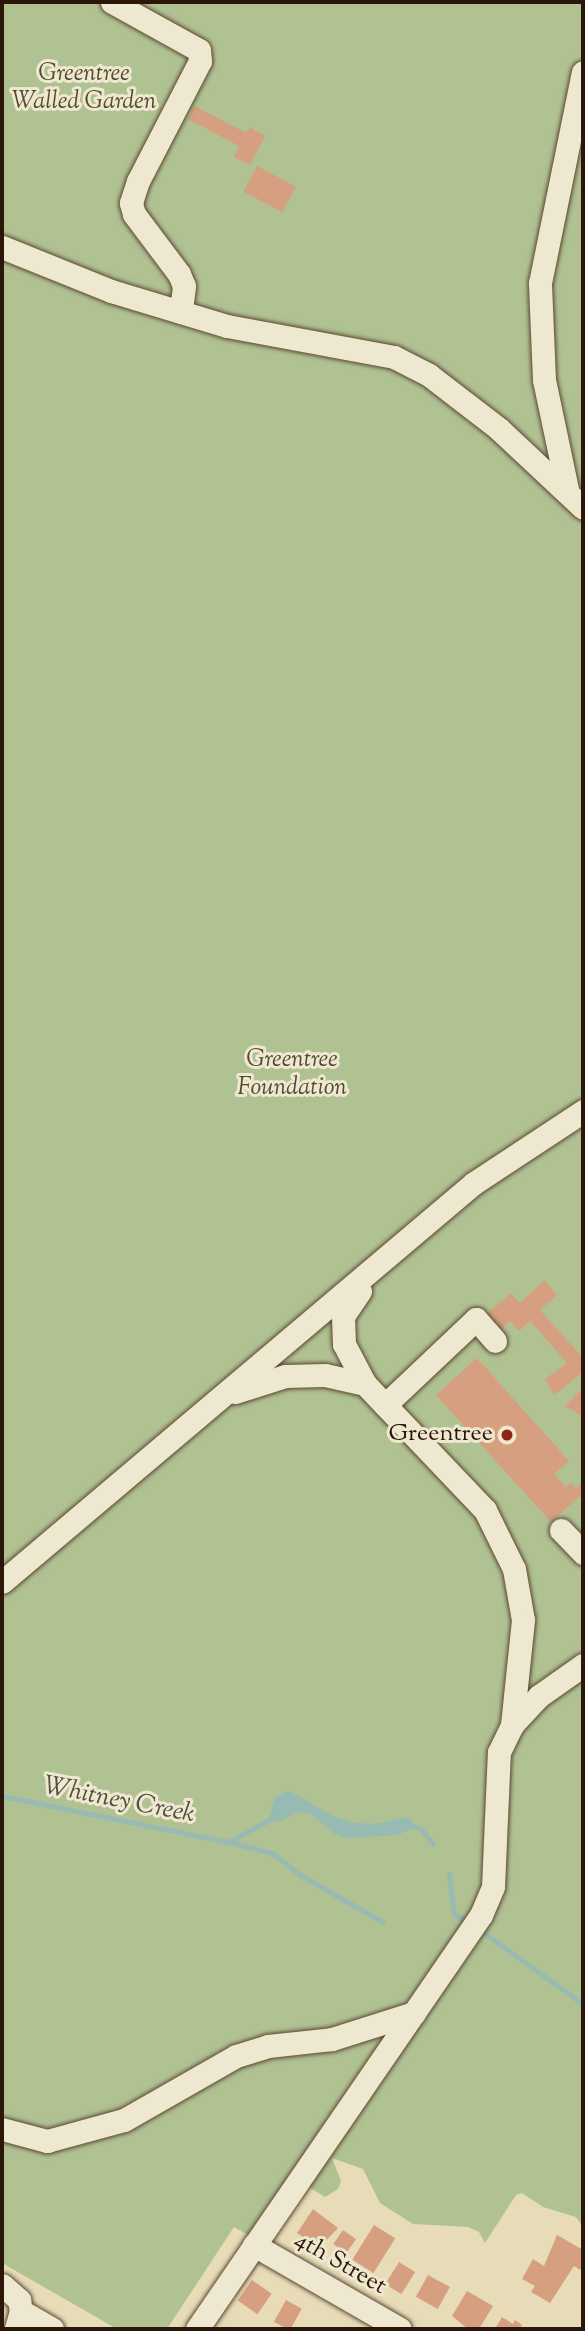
<!DOCTYPE html>
<html>
<head>
<meta charset="utf-8">
<style>
  body { margin:0 }
  #map { position:relative; width:585px; height:2331px; overflow:hidden; background:#e7dcb7; font-family:"Sorts Mill Goudy",serif }
  div>[style] { position:absolute }
  .green>* { inset:0; background:#b1c292 }
  .water>* { inset:0; background:#97bab3 }
  .stream>* { height:5px; margin:-2.5px; padding:0 2.5px; transform-origin:2.5px; border-radius:2.5px; background:#97bab3 }
  .building>* { inset:0; background:#d59f80; transform-origin:0 0 }
  .roads { filter:drop-shadow(0 0 2px #5b4834) drop-shadow(0 0 2px #5b4834) }
  .minor>* { height:23px; margin:-11.5px; padding:0 11.5px; transform-origin:11.5px; border-radius:11.5px; background:#efe8d0 }
  .dots>* { width:19px; height:19px; translate:-50% -50%; box-sizing:border-box; border:4px solid #efe8d0; border-radius:50% }
  span { translate:-50% -50%; white-space:nowrap; text-align:center; line-height:1.15; -webkit-text-stroke:6px #efe8d0; paint-order:stroke }
  .park-label { font-size:24px; color:#544a32; font-style:italic }
  .poi-label { font-size:24px; color:#2c1609 }
  .right { translate:-100% -50%; text-align:right }
  .street-label { font-size:24px; color:#2c1609 }
  .water-label { font-size:26px; color:#514f44; font-style:italic }
  .frame { position:absolute; inset:0; border:4px solid #2c1609; pointer-events:none }
</style>
</head>
<body>
<div id="map">
  <div class="green">
    <div style="clip-path:polygon(2px 2px,583px 2px,583px 2227px,576px 2217px,543px 2207px,522px 2193px,516px 2195px,485px 2243px,479px 2232px,468px 2227px,413px 2224px,380px 2203px,363px 2169px,332px 2158px,341px 2181px,338px 2189px,325px 2197px,304px 2184px,259px 2241px,234px 2227px,167px 2329px,117px 2329px,2px 2263px)"></div>
  </div>
  <div class="water">
    <div style="clip-path:polygon(288px 1790px,333px 1816px,355px 1823px,375px 1824px,408px 1817px,417px 1827px,397px 1835px,347px 1838px,334px 1834px,311px 1814px,299px 1812px,278px 1822px,268px 1820px,275px 1797px)"></div>
  </div>
  <div class="stream">
    <div style="left:2px;top:1796px;width:232px;rotate:11.5deg"></div>
    <div style="left:229px;top:1842px;width:51px;rotate:-29.1deg"></div>
    <div style="left:413px;top:1826px;width:9px;rotate:21deg"></div>
    <div style="left:421px;top:1829px;width:19px;rotate:51deg"></div>
    <div style="left:229px;top:1842px;width:44px;rotate:14.3deg"></div>
    <div style="left:272px;top:1853px;width:36px;rotate:38deg"></div>
    <div style="left:300px;top:1875px;width:95px;rotate:29.5deg"></div>
    <div style="left:449px;top:1874px;width:40px;rotate:82.9deg"></div>
    <div style="left:454px;top:1914px;width:17px;rotate:31deg"></div>
    <div style="left:480px;top:1930px;width:127px;rotate:35.7deg"></div>
  </div>
  <div class="building">
    <div style="clip-path:polygon(195px 106px,246px 133px,250px 127px,265px 136px,250px 165px,234px 157px,239px 146px,188px 119px)"></div>
    <div style="left:257px;top:166px;width:44px;height:29px;rotate:28deg"></div>
    <div style="clip-path:polygon(545px 1280px,557px 1295px,540px 1310px,583px 1358px,583px 1372px,554px 1395px,545px 1379px,567px 1363px,530px 1321px,519px 1331px,510px 1321px,497px 1333px,484px 1317px,511px 1293px,520px 1303px)"></div>
    <div style="clip-path:polygon(477px 1358px,569px 1461px,554px 1474px,566px 1487px,571px 1483px,576px 1488px,583px 1481px,583px 1499px,580px 1496px,551px 1522px,436px 1395px)"></div>
    <div style="clip-path:polygon(581px 1390px,583px 1391px,583px 1417px,565px 1406px)"></div>
    <div style="clip-path:polygon(313px 2209px,338px 2228px,319px 2248px,297px 2233px)"></div>
    <div style="left:374px;top:2225px;width:25px;height:41px;rotate:32deg"></div>
    <div style="left:343px;top:2230px;width:16px;height:17px;rotate:35deg"></div>
    <div style="clip-path:polygon(557px 2235px,583px 2250px,583px 2264px,580px 2270px,574px 2266px,550px 2303px,531px 2292px,535px 2286px,522px 2279px,533px 2259px,544px 2266px)"></div>
    <div style="left:399px;top:2262px;width:19px;height:26px;rotate:32deg"></div>
    <div style="left:428px;top:2275px;width:25px;height:25px;rotate:29deg"></div>
    <div style="left:252px;top:2280px;width:24px;height:25px;rotate:35deg"></div>
    <div style="clip-path:polygon(467px 2291px,493px 2306px,479px 2329px,468px 2329px,452px 2316px)"></div>
    <div style="left:286px;top:2300px;width:18px;height:25px;rotate:29deg"></div>
    <div style="clip-path:polygon(502px 2317px,513px 2324px,515px 2320px,522px 2325px,519px 2329px,495px 2329px)"></div>
  </div>
  <div class="roads">
    <div class="minor">
      <div style="left:112px;top:2px;width:99px;rotate:28.9deg"></div>
      <div style="left:199px;top:50px;width:11px;rotate:85deg"></div>
      <div style="left:200px;top:61px;width:135px;rotate:117.3deg"></div>
      <div style="left:138px;top:181px;width:23px;rotate:108deg"></div>
      <div style="left:131px;top:203px;width:11px;rotate:75deg"></div>
      <div style="left:134px;top:214px;width:75px;rotate:53.1deg"></div>
      <div style="left:179px;top:274px;width:13px;rotate:67deg"></div>
      <div style="left:184px;top:286px;width:26px;rotate:97deg"></div>
      <div style="left:2px;top:247px;width:118px;rotate:22deg"></div>
      <div style="left:111px;top:291px;width:121px;rotate:16.8deg"></div>
      <div style="left:227px;top:326px;width:170px;rotate:10.5deg"></div>
      <div style="left:394px;top:357px;width:39px;rotate:27deg"></div>
      <div style="left:429px;top:375px;width:88px;rotate:37.6deg"></div>
      <div style="left:499px;top:429px;width:115px;rotate:43.2deg"></div>
      <div style="left:567px;top:489px;width:111px;rotate:-101.9deg"></div>
      <div style="left:544px;top:380px;width:97px;rotate:-92.4deg"></div>
      <div style="left:540px;top:283px;width:215px;rotate:-78.5deg"></div>
      <div style="left:360px;top:1291px;width:30px;rotate:124deg"></div>
      <div style="left:343px;top:1316px;width:28px;rotate:88deg"></div>
      <div style="left:344px;top:1344px;width:45px;rotate:62.3deg"></div>
      <div style="left:365px;top:1384px;width:174px;rotate:46.4deg"></div>
      <div style="left:485px;top:1510px;width:66px;rotate:63.8deg"></div>
      <div style="left:514px;top:1569px;width:52px;rotate:80deg"></div>
      <div style="left:523px;top:1620px;width:106px;rotate:96deg"></div>
      <div style="left:235px;top:1392px;width:52px;rotate:-17.7deg"></div>
      <div style="left:285px;top:1376px;width:40px;rotate:-1.4deg"></div>
      <div style="left:325px;top:1375px;width:41px;rotate:12.7deg"></div>
      <div style="left:385px;top:1405px;width:125px;rotate:-43.4deg"></div>
      <div style="left:476px;top:1319px;width:29px;rotate:49deg"></div>
      <div style="left:561px;top:1530px;width:32px;rotate:46deg"></div>
      <div style="left:2px;top:1582px;width:618px;rotate:-40.21deg"></div>
      <div style="left:474px;top:1183px;width:131px;rotate:-33.4deg"></div>
      <div style="left:2px;top:2129px;width:47px;rotate:14.9deg"></div>
      <div style="left:47px;top:2141px;width:80px;rotate:-15.3deg"></div>
      <div style="left:124px;top:2120px;width:129px;rotate:-29.7deg"></div>
      <div style="left:236px;top:2056px;width:34px;rotate:-17deg"></div>
      <div style="left:268px;top:2046px;width:64px;rotate:-6.2deg"></div>
      <div style="left:332px;top:2039px;width:86px;rotate:-17.6deg"></div>
      <div style="left:254px;top:2245px;width:168px;rotate:29.9deg"></div>
      <div style="left:2px;top:2285px;width:23px;rotate:41deg"></div>
      <div style="left:19px;top:2300px;width:11px;rotate:80deg"></div>
      <div style="left:21px;top:2311px;width:19px;rotate:106deg"></div>
      <div style="left:21px;top:2311px;width:36px;rotate:30deg"></div>
      <div style="left:197px;top:2329px;width:502px;rotate:-55.55deg"></div>
      <div style="left:481px;top:1915px;width:30px;rotate:-67deg"></div>
      <div style="left:493px;top:1887px;width:135px;rotate:-87.5deg"></div>
      <div style="left:499px;top:1752px;width:30px;rotate:-64deg"></div>
      <div style="left:512px;top:1725px;width:40px;rotate:-47deg"></div>
      <div style="left:539px;top:1696px;width:54px;rotate:-35.2deg"></div>
    </div>
  </div>
  <div class="dots">
    <div style="left:507px;top:1435px;background:#8f2418"></div>
  </div>
  <div class="park-label">
    <span style="left:84px;top:89px">Greentree<br>Walled Garden</span>
    <span style="left:292px;top:1075px">Greentree<br>Foundation</span>
  </div>
  <div class="poi-label">
    <span class="right" style="left:493px;top:1435px">Greentree</span>
  </div>
  <div class="street-label">
    <span style="left:340px;top:2264px;rotate:30deg">4th Street</span>
  </div>
  <div class="water-label">
    <span style="left:119px;top:1801px;rotate:11deg">Whitney Creek</span>
  </div>
  <div class="frame"></div>
</div>
</body>
</html>
